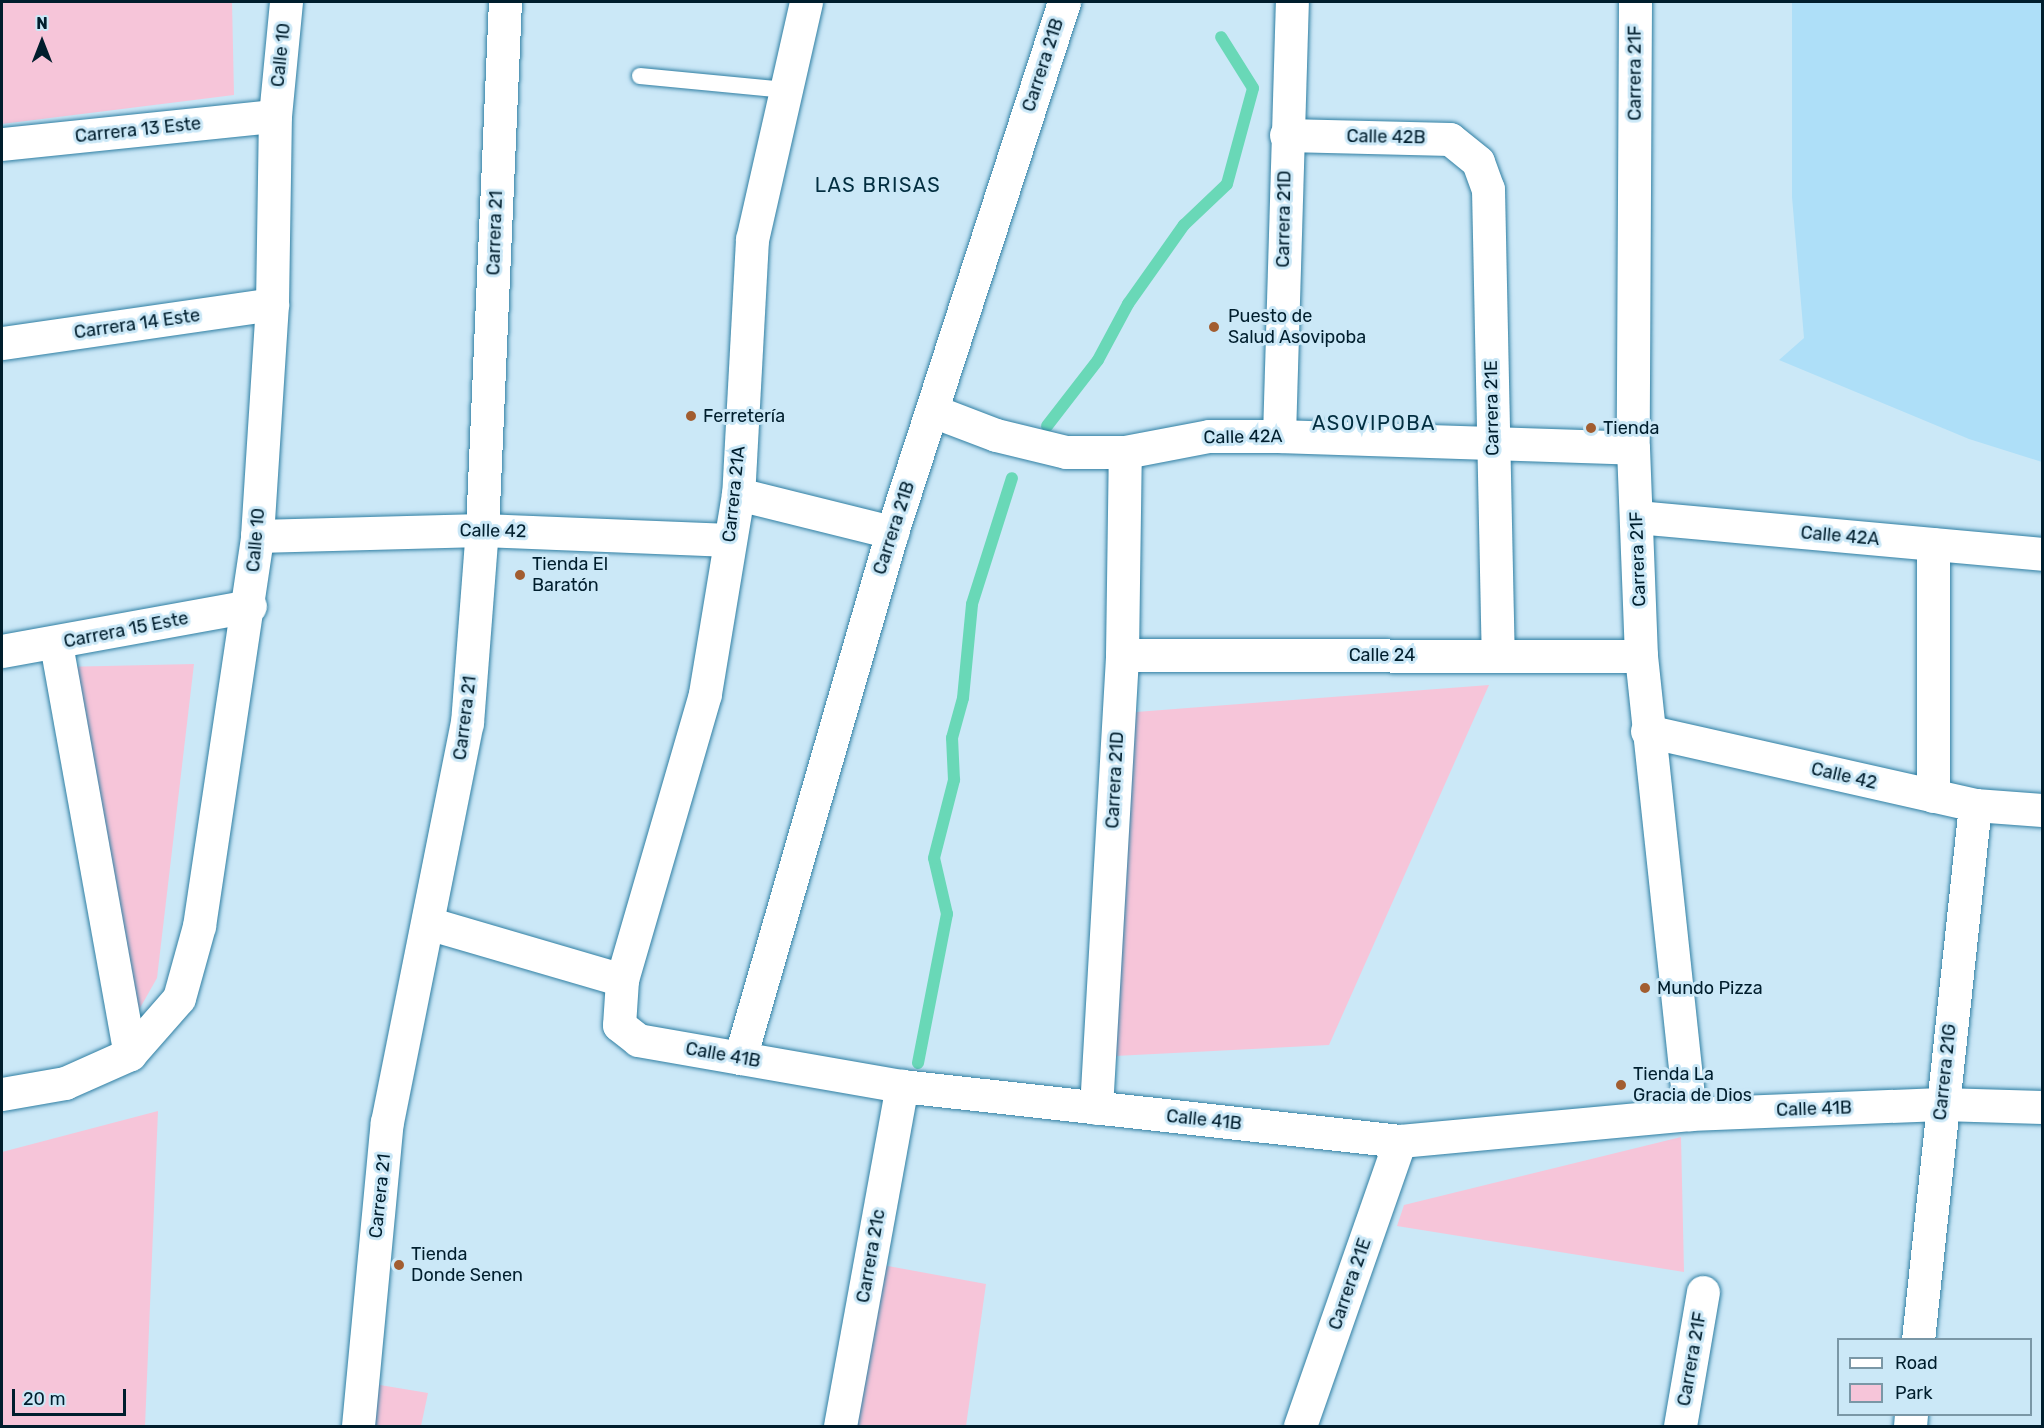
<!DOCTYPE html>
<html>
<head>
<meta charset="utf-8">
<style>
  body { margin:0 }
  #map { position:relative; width:2044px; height:1428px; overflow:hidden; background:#cbe8f7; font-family:Rubik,sans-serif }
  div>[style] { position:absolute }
  .built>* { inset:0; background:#aedff8 }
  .green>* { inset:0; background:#f6c5d9 }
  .stream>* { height:12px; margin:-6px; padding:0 6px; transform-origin:6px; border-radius:6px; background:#69d8b7 }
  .roads { filter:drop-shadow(0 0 2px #307fa3) drop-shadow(0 0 2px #307fa3) }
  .service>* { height:16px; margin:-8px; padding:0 8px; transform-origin:8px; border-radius:8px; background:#fff }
  .minor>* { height:33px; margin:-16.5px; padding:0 16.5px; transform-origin:16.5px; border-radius:16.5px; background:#fff }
  .tertiary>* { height:33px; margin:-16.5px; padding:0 16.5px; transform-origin:16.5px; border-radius:16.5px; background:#fff }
  .dots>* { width:16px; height:16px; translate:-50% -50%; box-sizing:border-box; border:3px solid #cbe8f7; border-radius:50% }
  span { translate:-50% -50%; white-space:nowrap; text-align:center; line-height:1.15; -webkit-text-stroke:6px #cbe8f7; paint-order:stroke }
  .street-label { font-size:18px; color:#001e2d }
  .poi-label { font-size:18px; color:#001e2d }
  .left { translate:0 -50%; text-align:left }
  .neighbourhood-label { font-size:20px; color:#022e40; letter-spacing:1.5px }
  .frame { position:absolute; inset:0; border:3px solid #001e2d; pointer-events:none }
  .legend { position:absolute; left:1837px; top:1338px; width:195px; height:78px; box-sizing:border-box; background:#cbe8f7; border:2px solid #7a97a6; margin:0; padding:8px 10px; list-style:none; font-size:18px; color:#001e2d }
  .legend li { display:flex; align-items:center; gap:12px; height:30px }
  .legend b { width:30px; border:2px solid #7a97a6 }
  .north { position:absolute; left:12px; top:12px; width:60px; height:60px; -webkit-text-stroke:4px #cbe8f7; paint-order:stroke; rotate:0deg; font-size:16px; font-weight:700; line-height:24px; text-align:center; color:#001e2d }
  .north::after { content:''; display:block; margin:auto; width:21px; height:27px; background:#001e2d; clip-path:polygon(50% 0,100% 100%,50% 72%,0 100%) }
  .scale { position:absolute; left:12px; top:1389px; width:114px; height:27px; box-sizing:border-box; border:3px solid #001e2d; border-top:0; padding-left:8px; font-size:18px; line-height:21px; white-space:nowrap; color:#001e2d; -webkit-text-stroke:4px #cbe8f7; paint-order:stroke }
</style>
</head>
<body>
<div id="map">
  <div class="built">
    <div style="clip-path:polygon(1792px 2px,2042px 2px,2042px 462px,1969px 439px,1779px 360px,1804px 338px,1792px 197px)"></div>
  </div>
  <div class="green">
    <div style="clip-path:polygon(2px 2px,232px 2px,234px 95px,2px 124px)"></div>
    <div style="clip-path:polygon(194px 664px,157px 978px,127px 1031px,60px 667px)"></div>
    <div style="clip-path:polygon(1489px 685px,1329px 1045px,1115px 1056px,1136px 712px)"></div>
    <div style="clip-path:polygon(158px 1111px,145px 1426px,2px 1426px,2px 1152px)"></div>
    <div style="clip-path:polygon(1681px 1137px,1684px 1272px,1397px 1226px,1404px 1205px)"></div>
    <div style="clip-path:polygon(877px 1264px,986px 1284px,966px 1426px,850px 1426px)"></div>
    <div style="clip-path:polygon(368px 1383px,428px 1393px,421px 1426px,366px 1426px)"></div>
  </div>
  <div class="stream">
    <div style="left:1047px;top:426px;width:83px;rotate:-52.3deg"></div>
    <div style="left:1098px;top:360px;width:64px;rotate:-61.8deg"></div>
    <div style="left:1128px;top:304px;width:97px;rotate:-54.7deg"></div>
    <div style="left:1184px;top:225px;width:59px;rotate:-43.6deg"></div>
    <div style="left:1227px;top:184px;width:99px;rotate:-74.8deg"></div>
    <div style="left:1253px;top:88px;width:60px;rotate:-122.1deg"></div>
    <div style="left:918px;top:1063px;width:152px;rotate:-79deg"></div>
    <div style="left:947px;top:914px;width:57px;rotate:-103.1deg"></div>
    <div style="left:934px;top:858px;width:81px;rotate:-75.6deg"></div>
    <div style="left:954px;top:780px;width:42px;rotate:-92.7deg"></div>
    <div style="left:952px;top:738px;width:41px;rotate:-74.6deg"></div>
    <div style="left:963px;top:698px;width:94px;rotate:-84.5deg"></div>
    <div style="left:972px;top:604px;width:132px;rotate:-72.4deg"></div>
  </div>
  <div class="roads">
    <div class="service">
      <div style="left:640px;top:76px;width:146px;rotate:5.5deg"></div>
    </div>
    <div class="minor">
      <div style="left:806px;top:2px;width:243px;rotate:102.8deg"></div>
      <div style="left:752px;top:239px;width:255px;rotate:93.1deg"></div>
      <div style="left:738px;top:494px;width:203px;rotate:99.4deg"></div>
      <div style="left:705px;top:694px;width:298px;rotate:106.2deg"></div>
      <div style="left:622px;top:980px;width:45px;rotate:93.8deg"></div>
      <div style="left:619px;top:1025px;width:24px;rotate:38deg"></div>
      <div style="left:638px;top:1040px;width:268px;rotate:9.9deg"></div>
      <div style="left:902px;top:1086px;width:501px;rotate:6.3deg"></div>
      <div style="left:1286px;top:135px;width:164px;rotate:1.4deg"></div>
      <div style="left:1450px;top:139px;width:36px;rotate:39deg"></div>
      <div style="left:1478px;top:162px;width:29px;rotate:70deg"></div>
      <div style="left:1488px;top:189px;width:467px;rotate:88.8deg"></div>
      <div style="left:2px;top:144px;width:274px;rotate:-5.9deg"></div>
      <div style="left:2px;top:343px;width:273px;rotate:-8.2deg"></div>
      <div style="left:933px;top:411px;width:67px;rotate:20.9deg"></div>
      <div style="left:996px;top:435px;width:72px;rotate:13.7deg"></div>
      <div style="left:1066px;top:452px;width:59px"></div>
      <div style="left:1125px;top:452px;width:86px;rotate:-10.8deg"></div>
      <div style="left:1209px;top:436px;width:70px"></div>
      <div style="left:1279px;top:436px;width:354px;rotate:1.9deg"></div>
      <div style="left:1279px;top:436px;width:434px;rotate:-88.3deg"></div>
      <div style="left:738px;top:494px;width:159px;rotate:13.9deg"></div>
      <div style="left:1637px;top:517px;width:407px;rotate:5.2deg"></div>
      <div style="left:257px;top:536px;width:225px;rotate:-1.5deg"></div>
      <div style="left:482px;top:530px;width:248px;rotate:2.3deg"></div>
      <div style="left:1933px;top:544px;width:252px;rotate:90deg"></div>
      <div style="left:56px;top:644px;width:417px;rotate:79.8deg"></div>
      <div style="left:2px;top:651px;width:252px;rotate:-10.3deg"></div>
      <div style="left:1122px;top:655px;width:519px;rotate:0.11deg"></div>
      <div style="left:1647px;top:731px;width:336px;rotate:12.7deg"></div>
      <div style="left:1975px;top:805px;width:67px;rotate:4.3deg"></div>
      <div style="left:431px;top:924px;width:199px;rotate:16.3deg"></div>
      <div style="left:740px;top:1058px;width:548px;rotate:-73.88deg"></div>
      <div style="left:892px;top:532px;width:557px;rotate:-72.02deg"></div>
      <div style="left:2px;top:1094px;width:64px;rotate:-9.9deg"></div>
      <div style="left:65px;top:1083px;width:71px;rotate:-24deg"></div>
      <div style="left:130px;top:1054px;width:74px;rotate:-48.8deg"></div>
      <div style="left:179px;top:998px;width:75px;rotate:-74.5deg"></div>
      <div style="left:199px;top:926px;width:394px;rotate:-81.5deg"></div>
      <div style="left:257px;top:536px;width:232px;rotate:-86.3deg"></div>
      <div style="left:272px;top:304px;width:188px;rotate:-89.1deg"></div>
      <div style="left:275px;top:116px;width:115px;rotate:-84.5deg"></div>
      <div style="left:1096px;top:1108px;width:454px;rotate:-86.7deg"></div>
      <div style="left:1122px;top:655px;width:203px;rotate:-89.2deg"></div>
      <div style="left:1918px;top:1340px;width:538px;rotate:-83.92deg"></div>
      <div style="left:358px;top:1426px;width:305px;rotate:-84.6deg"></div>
      <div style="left:387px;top:1122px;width:407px;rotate:-78.7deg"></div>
      <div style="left:467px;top:723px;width:194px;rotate:-85.6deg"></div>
      <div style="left:482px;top:530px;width:529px;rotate:-87.51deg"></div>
      <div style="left:840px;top:1426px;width:346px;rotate:-79.7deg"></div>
      <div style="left:1680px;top:1426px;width:136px;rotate:-80.3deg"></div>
      <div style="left:1910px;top:1426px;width:12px;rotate:-85deg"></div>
    </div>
    <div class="tertiary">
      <div style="left:1635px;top:2px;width:446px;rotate:90.3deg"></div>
      <div style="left:1633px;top:448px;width:208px;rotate:87.8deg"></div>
      <div style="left:1641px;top:656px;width:461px;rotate:83.9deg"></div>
      <div style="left:1300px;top:1426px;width:302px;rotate:-70.7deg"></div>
      <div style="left:1400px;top:1141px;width:291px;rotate:-5.3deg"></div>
      <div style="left:1690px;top:1114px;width:251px;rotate:-2.3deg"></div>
      <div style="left:1941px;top:1104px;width:101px;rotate:1.7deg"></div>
    </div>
  </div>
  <div class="dots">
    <div style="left:1214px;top:327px;background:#a25d30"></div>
    <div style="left:691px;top:416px;background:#a25d30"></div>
    <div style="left:1591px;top:428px;background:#a25d30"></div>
    <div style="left:520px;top:575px;background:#a25d30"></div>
    <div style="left:1645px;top:988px;background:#a25d30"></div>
    <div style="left:1621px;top:1085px;background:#a25d30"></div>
    <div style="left:399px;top:1265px;background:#a25d30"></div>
  </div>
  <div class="street-label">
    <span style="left:281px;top:55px;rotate:-84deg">Calle 10</span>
    <span style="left:1043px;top:65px;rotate:-72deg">Carrera 21B</span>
    <span style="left:1635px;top:73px;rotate:-90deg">Carrera 21F</span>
    <span style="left:138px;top:130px;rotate:-6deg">Carrera 13 Este</span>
    <span style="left:1386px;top:137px;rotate:1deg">Calle 42B</span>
    <span style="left:1284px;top:219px;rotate:-89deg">Carrera 21D</span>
    <span style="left:495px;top:233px;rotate:-88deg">Carrera 21</span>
    <span style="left:137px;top:324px;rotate:-8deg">Carrera 14 Este</span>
    <span style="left:1492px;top:408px;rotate:-91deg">Carrera 21E</span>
    <span style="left:1243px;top:437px;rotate:-1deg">Calle 42A</span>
    <span style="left:734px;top:494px;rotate:-84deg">Carrera 21A</span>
    <span style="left:894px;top:528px;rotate:-72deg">Carrera 21B</span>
    <span style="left:493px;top:531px;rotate:1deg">Calle 42</span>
    <span style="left:1840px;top:536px;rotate:5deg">Calle 42A</span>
    <span style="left:256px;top:540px;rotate:-85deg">Calle 10</span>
    <span style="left:1638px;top:559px;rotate:-92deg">Carrera 21F</span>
    <span style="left:126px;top:630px;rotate:-11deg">Carrera 15 Este</span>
    <span style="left:1382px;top:655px">Calle 24</span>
    <span style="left:465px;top:718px;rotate:-83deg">Carrera 21</span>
    <span style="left:1844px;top:776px;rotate:13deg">Calle 42</span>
    <span style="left:1115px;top:780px;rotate:-87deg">Carrera 21D</span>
    <span style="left:723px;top:1055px;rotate:10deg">Calle 41B</span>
    <span style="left:1945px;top:1072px;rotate:-84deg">Carrera 21G</span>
    <span style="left:1814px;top:1109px;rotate:-2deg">Calle 41B</span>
    <span style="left:1204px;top:1120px;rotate:6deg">Calle 41B</span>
    <span style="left:380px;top:1196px;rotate:-84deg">Carrera 21</span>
    <span style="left:871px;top:1256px;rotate:-80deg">Carrera 21c</span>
    <span style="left:1350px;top:1284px;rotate:-71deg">Carrera 21E</span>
    <span style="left:1692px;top:1359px;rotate:-80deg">Carrera 21F</span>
  </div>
  <div class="poi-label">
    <span class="left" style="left:1228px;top:327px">Puesto de<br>Salud Asovipoba</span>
    <span class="left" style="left:703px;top:416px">Ferretería</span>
    <span class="left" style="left:1603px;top:428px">Tienda</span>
    <span class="left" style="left:532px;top:575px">Tienda El<br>Baratón</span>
    <span class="left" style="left:1657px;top:988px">Mundo Pizza</span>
    <span class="left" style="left:1633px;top:1085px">Tienda La<br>Gracia de Dios</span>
    <span class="left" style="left:411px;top:1265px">Tienda<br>Donde Senen</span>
  </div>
  <div class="neighbourhood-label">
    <span style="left:878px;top:185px">LAS BRISAS</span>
    <span style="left:1374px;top:423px">ASOVIPOBA</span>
  </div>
  <div class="frame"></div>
  <ul class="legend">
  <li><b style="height:8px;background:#fff"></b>Road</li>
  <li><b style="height:16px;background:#f6c5d9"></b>Park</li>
  </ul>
  <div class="north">N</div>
  <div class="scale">20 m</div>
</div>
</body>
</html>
